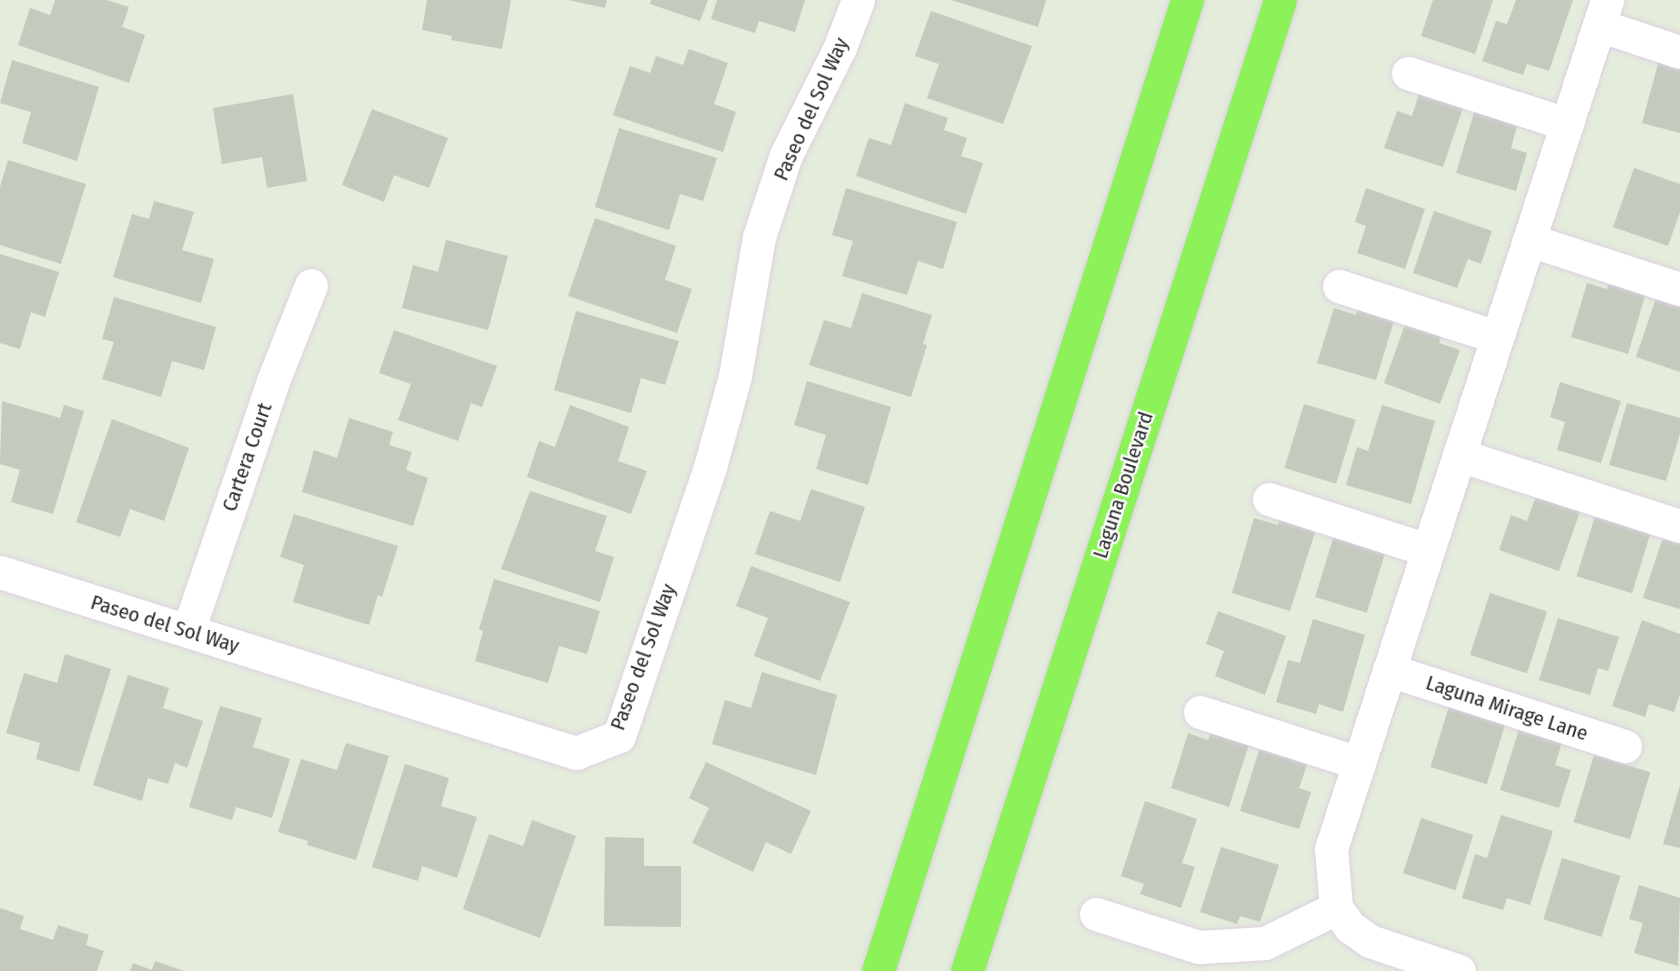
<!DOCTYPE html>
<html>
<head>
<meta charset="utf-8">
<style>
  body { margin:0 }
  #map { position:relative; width:1680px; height:971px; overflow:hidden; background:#e4ecdb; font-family:"Fira Sans Condensed",sans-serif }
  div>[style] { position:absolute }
  .building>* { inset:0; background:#c4cabe; transform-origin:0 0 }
  .roads { filter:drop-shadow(0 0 2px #ddd0e3) drop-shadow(0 0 2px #ddd0e3) }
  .minor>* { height:33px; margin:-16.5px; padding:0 16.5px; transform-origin:16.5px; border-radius:16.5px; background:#fff }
  .primary>* { height:33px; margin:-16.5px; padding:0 16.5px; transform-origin:16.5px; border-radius:16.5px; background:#8df259 }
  span { translate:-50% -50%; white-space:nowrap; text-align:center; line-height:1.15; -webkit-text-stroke:4.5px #fff; paint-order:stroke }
  .street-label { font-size:21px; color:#292929 }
</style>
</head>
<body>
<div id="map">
  <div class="building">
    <div style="clip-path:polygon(55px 0,107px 0,129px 7px,122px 27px,145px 35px,129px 83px,18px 45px,30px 8px,50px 15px)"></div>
    <div style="clip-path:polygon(427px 0,511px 0,502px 49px,451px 40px,452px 36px,422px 30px)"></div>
    <div style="clip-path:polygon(568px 0,607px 0,605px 8px)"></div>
    <div style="clip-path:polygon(651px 0,708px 0,700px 21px,650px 4px)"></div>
    <div style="clip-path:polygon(717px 0,805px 0,795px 32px,759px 21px,755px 33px,711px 19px)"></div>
    <div style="clip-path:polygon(951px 0,1046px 0,1038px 27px)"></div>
    <div style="clip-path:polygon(1433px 0,1493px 0,1475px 54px,1421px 36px)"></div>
    <div style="clip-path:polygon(1516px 0,1573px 0,1549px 71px,1527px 64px,1523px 75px,1482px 61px,1496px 21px,1507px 24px)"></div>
    <div style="clip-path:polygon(931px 11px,1032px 46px,1003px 124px,927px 98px,939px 64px,915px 56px)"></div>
    <div style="clip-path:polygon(689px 49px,728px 63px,714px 104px,736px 112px,723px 152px,613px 115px,630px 66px,650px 73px,656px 56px,683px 65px)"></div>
    <div style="clip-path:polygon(12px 60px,99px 87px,77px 161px,22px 143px,31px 112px,0 103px)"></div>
    <div style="clip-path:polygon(1659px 60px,1680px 66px,1680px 133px,1642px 123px)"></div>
    <div style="clip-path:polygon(1421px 87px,1465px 102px,1443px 167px,1384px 148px,1397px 111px,1412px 116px)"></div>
    <div style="clip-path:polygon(293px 94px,307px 181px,267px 188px,262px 157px,222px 164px,213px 108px)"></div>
    <div style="clip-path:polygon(905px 103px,948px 118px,944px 130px,967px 138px,961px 156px,983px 163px,966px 214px,856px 176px,869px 138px,891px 145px)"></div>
    <div style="clip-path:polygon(1476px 106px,1519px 119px,1511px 148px,1527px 153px,1516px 191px,1456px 173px)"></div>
    <div style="clip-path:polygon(372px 109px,448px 138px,429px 188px,394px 175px,384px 202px,342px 185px)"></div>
    <div style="clip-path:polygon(619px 128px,717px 158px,703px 201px,680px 194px,669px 230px,595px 207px)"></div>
    <div style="clip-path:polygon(8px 160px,86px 184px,61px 264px,0 245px,0 187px)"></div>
    <div style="clip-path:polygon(1634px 168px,1680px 184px,1680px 212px,1668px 246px,1613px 227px)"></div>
    <div style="clip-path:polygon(846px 188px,957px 222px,943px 269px,918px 261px,907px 295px,842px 276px,853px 241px,832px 235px)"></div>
    <div style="clip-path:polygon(1366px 188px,1425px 209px,1405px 269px,1357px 253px,1366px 226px,1355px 222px)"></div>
    <div style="clip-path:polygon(154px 201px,194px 212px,182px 250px,214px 259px,201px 303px,113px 277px,132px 214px,149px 219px)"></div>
    <div style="clip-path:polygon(1434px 211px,1492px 231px,1481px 264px,1468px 259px,1457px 288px,1413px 273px)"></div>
    <div style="clip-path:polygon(595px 218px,676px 246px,665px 280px,692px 289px,677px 333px,568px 296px)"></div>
    <div style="clip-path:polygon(446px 240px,508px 256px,488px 330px,402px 308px,413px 265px,438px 272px)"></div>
    <div style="clip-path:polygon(0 254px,59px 272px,45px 317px,31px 312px,20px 349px,0 343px)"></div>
    <div style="clip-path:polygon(1610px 278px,1647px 289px,1628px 354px,1571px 337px,1587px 283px,1607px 289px)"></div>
    <div style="clip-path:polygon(862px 293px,932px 315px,923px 344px,927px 345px,911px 397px,809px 365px,824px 320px,851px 328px)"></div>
    <div style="clip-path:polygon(114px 297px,216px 327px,204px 370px,172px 361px,161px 397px,102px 379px,114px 342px,102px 339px)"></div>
    <div style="clip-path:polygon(1656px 298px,1680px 306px,1680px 372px,1636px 357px)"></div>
    <div style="clip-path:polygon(1359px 303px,1396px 314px,1376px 380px,1317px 363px,1334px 308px,1356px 315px)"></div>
    <div style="clip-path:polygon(576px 311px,679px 341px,665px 385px,641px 378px,631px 413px,554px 390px)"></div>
    <div style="clip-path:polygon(1407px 319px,1443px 332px,1439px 343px,1460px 350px,1440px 404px,1384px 383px)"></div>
    <div style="clip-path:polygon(394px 330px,497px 366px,482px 407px,471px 403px,458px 441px,398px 420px,411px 384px,379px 373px)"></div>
    <div style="clip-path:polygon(807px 381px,891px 407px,868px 485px,816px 469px,826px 435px,794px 425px)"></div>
    <div style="clip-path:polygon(1560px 382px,1621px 401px,1601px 463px,1557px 450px,1565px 422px,1550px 417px)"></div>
    <div style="clip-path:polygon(2px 401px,60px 418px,64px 405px,84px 411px,53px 514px,11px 502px,20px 470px,0 464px)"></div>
    <div style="clip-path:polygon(1627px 403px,1680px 418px,1680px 433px,1666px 481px,1609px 465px)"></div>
    <div style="left:1304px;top:404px;width:54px;height:67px;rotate:17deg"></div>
    <div style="clip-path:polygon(570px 405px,629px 427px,618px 461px,647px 471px,631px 514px,527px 477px,539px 441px,555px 447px)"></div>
    <div style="clip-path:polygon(1382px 405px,1435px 421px,1411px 504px,1346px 485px,1357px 447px,1368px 451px)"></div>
    <div style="clip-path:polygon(349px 418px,393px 432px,389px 445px,412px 452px,406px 470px,428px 478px,413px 526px,302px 492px,314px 450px,337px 458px)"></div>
    <div style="clip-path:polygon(112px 419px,189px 448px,164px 521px,130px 509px,120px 537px,76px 522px)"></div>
    <div style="clip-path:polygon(811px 489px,865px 507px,840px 582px,755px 554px,770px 511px,800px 521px)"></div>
    <div style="clip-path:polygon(530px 491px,607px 516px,595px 551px,614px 557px,600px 602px,501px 569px)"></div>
    <div style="clip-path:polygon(1537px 493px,1581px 509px,1559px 571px,1499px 550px,1511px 515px,1527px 521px)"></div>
    <div style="clip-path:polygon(294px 514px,398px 546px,382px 597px,378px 595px,369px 625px,293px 602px,304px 565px,280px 557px)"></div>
    <div style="clip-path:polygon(1281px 515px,1317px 526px,1290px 611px,1232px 593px,1254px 518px,1278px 525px)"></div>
    <div style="left:1595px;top:516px;width:58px;height:63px;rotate:17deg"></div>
    <div style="left:1335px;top:532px;width:54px;height:68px;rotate:17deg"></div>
    <div style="clip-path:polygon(1663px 537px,1680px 542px,1680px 609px,1643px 598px)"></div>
    <div style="clip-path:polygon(751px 566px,850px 602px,820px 681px,754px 656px,768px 618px,736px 606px)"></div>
    <div style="clip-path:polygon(494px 579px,600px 611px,587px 654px,559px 646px,548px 683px,475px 661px,483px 631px,479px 629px)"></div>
    <div style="left:1490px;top:593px;width:60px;height:65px;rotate:18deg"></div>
    <div style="clip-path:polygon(1218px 611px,1286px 636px,1265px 695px,1215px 676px,1224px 651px,1206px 644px)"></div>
    <div style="clip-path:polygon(1558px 618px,1619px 637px,1608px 671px,1598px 668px,1590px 695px,1539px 680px)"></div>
    <div style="clip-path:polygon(1313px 619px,1365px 635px,1343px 712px,1319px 704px,1316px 714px,1276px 702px,1288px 660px,1300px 663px)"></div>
    <div style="clip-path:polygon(1642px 620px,1680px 634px,1680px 694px,1674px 712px,1649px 704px,1645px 717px,1612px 706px)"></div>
    <div style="clip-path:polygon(65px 654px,111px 669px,79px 772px,36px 759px,40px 743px,6px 733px,24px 673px,57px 683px)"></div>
    <div style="clip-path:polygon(762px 672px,837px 695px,816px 775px,712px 744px,725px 700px,751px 708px)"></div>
    <div style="clip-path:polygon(128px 675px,169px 688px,163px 708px,203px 721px,187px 768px,175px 763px,168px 784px,148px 778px,142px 801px,93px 785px)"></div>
    <div style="left:1450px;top:703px;width:59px;height:67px;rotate:17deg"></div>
    <div style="clip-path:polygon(220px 706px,262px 718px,253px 747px,290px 759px,272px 818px,236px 807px,232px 820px,189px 807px)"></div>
    <div style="clip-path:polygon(1520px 726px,1563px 739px,1555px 765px,1571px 770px,1559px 808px,1500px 790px)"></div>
    <div style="clip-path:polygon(1212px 729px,1250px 741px,1229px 807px,1171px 788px,1188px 733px,1208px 740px)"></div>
    <div style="clip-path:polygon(346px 743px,389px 756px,356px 860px,307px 845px,308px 841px,278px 832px,301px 759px,337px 770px)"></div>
    <div style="clip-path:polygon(1260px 747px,1308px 762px,1299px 788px,1311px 792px,1299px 829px,1240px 811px)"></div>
    <div style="left:1594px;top:755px;width:59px;height:70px;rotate:17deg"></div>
    <div style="clip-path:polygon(706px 762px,811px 811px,791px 854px,766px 842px,753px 872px,692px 843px,709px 808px,689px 798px)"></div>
    <div style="clip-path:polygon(405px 764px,449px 778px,441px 806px,477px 817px,457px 878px,422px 866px,418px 881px,372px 867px)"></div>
    <div style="clip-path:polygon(1680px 785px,1680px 848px,1663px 844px)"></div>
    <div style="clip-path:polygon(1145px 801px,1197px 819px,1182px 863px,1195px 867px,1181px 908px,1140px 894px,1144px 884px,1121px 876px)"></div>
    <div style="clip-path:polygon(1501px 815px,1553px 831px,1530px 905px,1507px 898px,1503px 910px,1462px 898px,1475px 854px,1487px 858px)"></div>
    <div style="left:1421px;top:818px;width:55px;height:58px;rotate:18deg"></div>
    <div style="clip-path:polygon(532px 820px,576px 836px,540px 938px,463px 909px,489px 834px,523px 846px)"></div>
    <div style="clip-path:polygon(605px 837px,644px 838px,644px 866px,681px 866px,681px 927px,604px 926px)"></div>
    <div style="clip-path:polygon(1221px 847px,1279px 865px,1260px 922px,1240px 916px,1237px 924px,1200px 912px)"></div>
    <div style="left:1562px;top:858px;width:61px;height:64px;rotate:17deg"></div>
    <div style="clip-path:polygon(1639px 885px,1680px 898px,1678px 966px,1634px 953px,1643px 923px,1629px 919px)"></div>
    <div style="clip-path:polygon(0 908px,24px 916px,20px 929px,53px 940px,58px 925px,89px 935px,86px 945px,104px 951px,97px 971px,0 971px)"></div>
    <div style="clip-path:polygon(155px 961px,184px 971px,130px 971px,133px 963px,152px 970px)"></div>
  </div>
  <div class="roads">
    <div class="minor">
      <div style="left:1599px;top:25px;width:85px;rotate:18.4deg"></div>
      <div style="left:1408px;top:73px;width:167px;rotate:17.8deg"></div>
      <div style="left:1529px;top:240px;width:159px;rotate:18deg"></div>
      <div style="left:1339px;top:286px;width:166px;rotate:17.9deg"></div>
      <div style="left:1459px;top:455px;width:232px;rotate:17.8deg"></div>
      <div style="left:1269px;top:499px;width:167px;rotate:17.8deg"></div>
      <div style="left:0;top:572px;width:604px;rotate:17.44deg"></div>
      <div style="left:576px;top:753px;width:46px;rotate:-21.6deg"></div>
      <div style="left:619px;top:736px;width:284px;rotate:-71.3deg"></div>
      <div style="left:710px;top:467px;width:94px;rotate:-74.6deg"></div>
      <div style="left:735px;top:376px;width:141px;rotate:-80.2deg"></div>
      <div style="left:759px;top:237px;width:86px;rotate:-71.8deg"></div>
      <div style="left:786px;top:155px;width:121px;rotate:-63.4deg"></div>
      <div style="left:840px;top:47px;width:50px;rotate:-69deg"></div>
      <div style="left:188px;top:631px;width:264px;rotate:-71.2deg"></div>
      <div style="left:273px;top:381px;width:103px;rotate:-68.4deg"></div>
      <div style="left:1389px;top:670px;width:248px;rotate:17.9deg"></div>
      <div style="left:1200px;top:712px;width:167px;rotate:17.8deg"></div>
      <div style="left:1096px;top:914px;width:108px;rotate:17.8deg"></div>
      <div style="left:1199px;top:947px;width:66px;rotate:-3.5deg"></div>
      <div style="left:1265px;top:943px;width:79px;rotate:-26.2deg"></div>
      <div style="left:1459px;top:971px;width:94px;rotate:-161.4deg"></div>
      <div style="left:1370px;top:941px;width:24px;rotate:-145deg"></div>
      <div style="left:1350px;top:927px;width:24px;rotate:-126deg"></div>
      <div style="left:1336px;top:908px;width:59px;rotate:-94.8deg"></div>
      <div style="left:1331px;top:849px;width:893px;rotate:-71.99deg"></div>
    </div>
    <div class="primary">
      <div style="left:878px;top:971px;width:1019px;rotate:-72.35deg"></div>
      <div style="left:967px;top:971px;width:1020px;rotate:-72.13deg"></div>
    </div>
  </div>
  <div class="street-label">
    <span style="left:811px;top:109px;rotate:-66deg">Paseo del Sol Way</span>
    <span style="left:247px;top:457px;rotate:-71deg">Cartera Court</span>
    <span style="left:1123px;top:485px;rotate:-72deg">Laguna Boulevard</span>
    <span style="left:165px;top:624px;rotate:17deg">Paseo del Sol Way</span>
    <span style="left:643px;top:657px;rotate:-70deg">Paseo del Sol Way</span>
    <span style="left:1507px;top:708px;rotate:18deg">Laguna Mirage Lane</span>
  </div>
</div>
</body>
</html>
